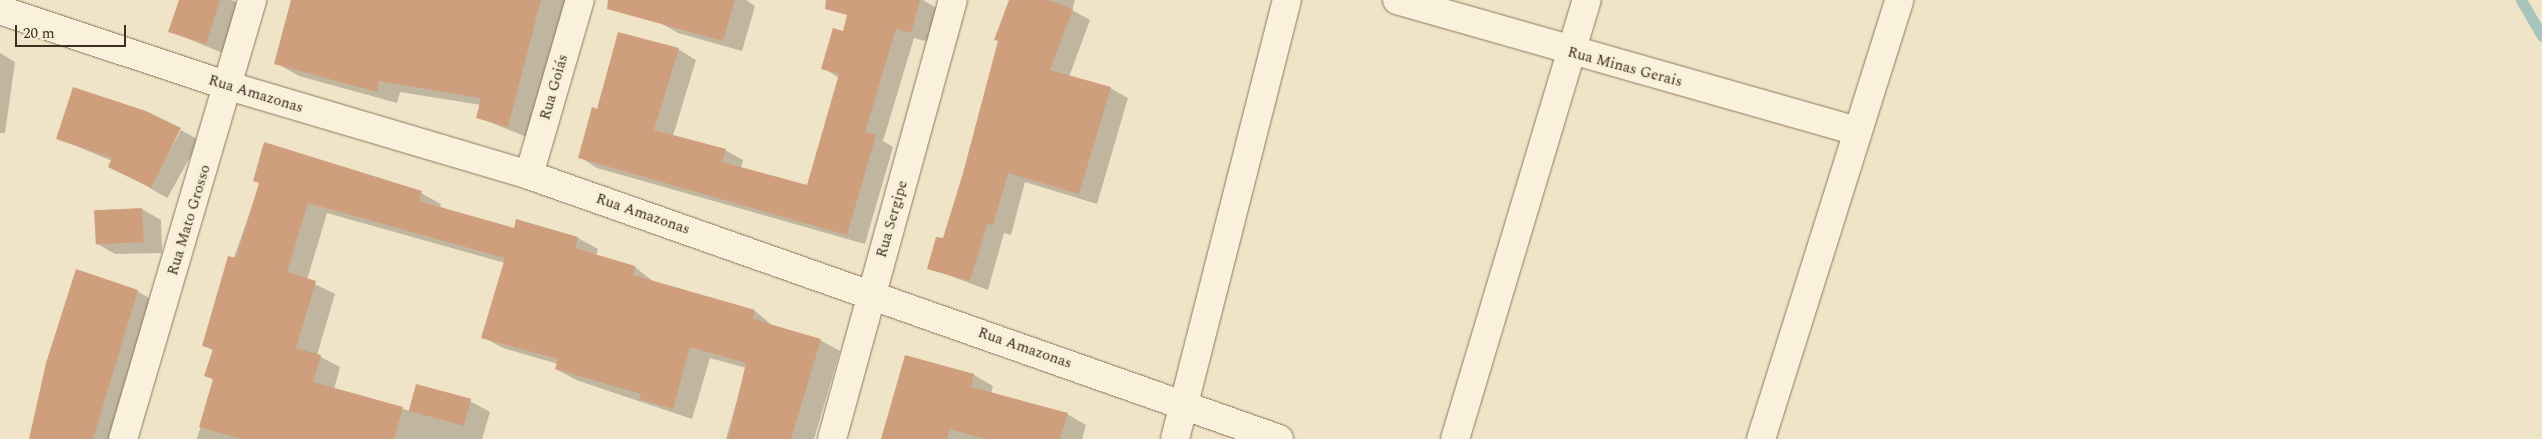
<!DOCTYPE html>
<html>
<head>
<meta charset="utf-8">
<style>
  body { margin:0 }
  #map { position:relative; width:2542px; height:439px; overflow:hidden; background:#f0e4c8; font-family:Spectral,serif }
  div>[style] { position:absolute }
  .shadow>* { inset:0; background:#0003; transform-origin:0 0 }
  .stream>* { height:11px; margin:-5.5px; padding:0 5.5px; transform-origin:5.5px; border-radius:5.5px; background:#a9c4bc }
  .building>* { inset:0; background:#cf9f7d; transform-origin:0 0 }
  .roads { filter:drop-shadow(0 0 1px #8d765c) drop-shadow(0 0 1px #8d765c) }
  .minor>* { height:28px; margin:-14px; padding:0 14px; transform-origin:14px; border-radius:14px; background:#faf1dc }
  span { translate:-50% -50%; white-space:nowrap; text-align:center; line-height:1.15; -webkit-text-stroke:4.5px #f7eed8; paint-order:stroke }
  .street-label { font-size:15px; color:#3d2e20 }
  .scale { position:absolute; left:15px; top:25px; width:111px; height:22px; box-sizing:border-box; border:2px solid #3d2e20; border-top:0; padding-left:6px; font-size:15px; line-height:18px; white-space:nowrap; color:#3d2e20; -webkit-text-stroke:4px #f7eed8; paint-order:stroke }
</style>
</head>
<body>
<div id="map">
  <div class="shadow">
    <div style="clip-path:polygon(180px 0,232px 0,241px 5px,225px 54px,169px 31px)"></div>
    <div style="clip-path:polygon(292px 0,566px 0,529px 138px,477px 117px,481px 105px,400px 92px,397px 103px,299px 76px,278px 64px)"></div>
    <div style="clip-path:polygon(666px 0,746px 0,755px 6px,742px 51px,678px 33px,659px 22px)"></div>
    <div style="clip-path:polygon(853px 0,923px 0,938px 9px,929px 42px,914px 38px,883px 141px,893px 147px,865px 244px,597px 168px,580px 157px,598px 110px,678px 49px,696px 60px,673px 136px,725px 150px,743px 160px,741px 168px,808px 186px,839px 78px,823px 68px,844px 33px)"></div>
    <div style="clip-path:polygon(1010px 0,1075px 0,1072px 10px,1090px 20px,1069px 77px,1110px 88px,1128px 98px,1097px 204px,1025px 182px,1011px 235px,1004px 233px,988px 290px,929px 268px,944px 240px,964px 173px)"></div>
    <div style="clip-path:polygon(0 53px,15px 62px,5px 133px,0 133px)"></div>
    <div style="clip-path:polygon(179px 128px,150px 187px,109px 166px,112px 161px,57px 138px)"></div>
    <div style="left:181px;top:130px;width:21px;height:66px;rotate:29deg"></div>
    <div style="clip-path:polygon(260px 184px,421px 193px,441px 204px,440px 208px,514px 230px,517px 220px,578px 238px,598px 249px,596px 256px,635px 267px,654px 282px,755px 311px,773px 326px,820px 340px,840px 351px,814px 439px,726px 439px,746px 368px,710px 358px,692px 419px,576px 380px,556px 369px,558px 364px,503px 348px,483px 337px,505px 263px,327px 213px,307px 280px,335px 294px,317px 355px,340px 367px,334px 389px,410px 411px,470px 401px,490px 412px,482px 439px,197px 439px,214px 380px,206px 375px,214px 351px,203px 345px)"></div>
    <div style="clip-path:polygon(142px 209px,161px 220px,162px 253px,115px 254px,96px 243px,95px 210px)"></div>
    <div style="clip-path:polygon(137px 291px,159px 304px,119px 439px,30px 439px)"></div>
    <div style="clip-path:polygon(906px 356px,974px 375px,993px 386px,991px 394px,1067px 414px,1086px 425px,1082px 439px,883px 439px)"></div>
  </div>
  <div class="stream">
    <div style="left:2521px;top:0;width:42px;rotate:59.7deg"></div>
  </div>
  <div class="building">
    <div style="clip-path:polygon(179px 0,220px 0,206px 44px,168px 32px)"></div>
    <div style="clip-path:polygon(291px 0,541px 0,508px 127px,476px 118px,481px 98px,379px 81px,377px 92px,274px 64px)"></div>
    <div style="clip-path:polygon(608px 0,735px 0,723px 41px,607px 9px)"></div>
    <div style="clip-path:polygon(826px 0,920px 0,911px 33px,896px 29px,865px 132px,876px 135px,847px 235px,578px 158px,592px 107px,597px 109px,618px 32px,679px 48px,654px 130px,726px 149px,722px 162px,807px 185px,839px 74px,821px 69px,833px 28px,843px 31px,847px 15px,825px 9px)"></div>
    <div style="clip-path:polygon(1009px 0,1048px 0,1073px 9px,1050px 70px,1111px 87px,1079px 194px,1008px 173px,993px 225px,987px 224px,970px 281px,927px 269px,936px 237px,943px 238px,963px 173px,998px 41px,994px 40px)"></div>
    <div style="clip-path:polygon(73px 87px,146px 111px,181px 128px,151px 188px,108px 167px,112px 158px,56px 139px)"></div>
    <div style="clip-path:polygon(264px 142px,422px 191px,419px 201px,514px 228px,516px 219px,578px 237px,575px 248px,635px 266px,633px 275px,755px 310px,753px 319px,821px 339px,791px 439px,728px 439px,746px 363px,690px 347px,673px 409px,639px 399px,641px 394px,555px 369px,558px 359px,481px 338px,505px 258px,308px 203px,287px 272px,316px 281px,296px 348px,321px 355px,313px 382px,403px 407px,394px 439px,242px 439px,199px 427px,213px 379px,204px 376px,213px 349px,202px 346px,228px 256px,236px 258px,259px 183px,253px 181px)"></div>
    <div style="left:142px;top:208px;width:34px;height:48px;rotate:87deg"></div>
    <div style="clip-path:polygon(76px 269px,138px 290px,93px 439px,29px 439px,46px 363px)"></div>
    <div style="clip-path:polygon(905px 355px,974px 374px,971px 387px,1068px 413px,1060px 439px,985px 439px,950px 429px,947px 439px,881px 439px)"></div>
    <div style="left:416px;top:384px;width:57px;height:28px;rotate:15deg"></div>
  </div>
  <div class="roads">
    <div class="minor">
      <div style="left:1397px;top:0;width:475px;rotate:15.9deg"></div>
      <div style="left:0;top:10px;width:241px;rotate:18.4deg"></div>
      <div style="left:229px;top:86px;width:313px;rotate:16.5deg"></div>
      <div style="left:529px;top:175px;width:795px;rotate:19.39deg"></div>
      <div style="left:529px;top:175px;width:182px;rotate:-73.8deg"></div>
      <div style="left:123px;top:439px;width:458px;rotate:-73.6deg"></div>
      <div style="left:832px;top:439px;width:455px;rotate:-74.6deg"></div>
      <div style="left:1175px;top:439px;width:453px;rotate:-75.7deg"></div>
      <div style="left:1455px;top:439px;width:458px;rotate:-73.3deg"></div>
      <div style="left:1761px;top:439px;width:460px;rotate:-72.5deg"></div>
    </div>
  </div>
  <div class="street-label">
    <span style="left:1625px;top:67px;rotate:15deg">Rua Minas Gerais</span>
    <span style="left:554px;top:87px;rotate:-74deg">Rua Goiás</span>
    <span style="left:256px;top:94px;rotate:17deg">Rua Amazonas</span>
    <span style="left:643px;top:214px;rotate:19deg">Rua Amazonas</span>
    <span style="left:892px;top:219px;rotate:-74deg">Rua Sergipe</span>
    <span style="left:189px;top:220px;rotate:-73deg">Rua Mato Grosso</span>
    <span style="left:1025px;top:348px;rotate:19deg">Rua Amazonas</span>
  </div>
  <div class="scale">20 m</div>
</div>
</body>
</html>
